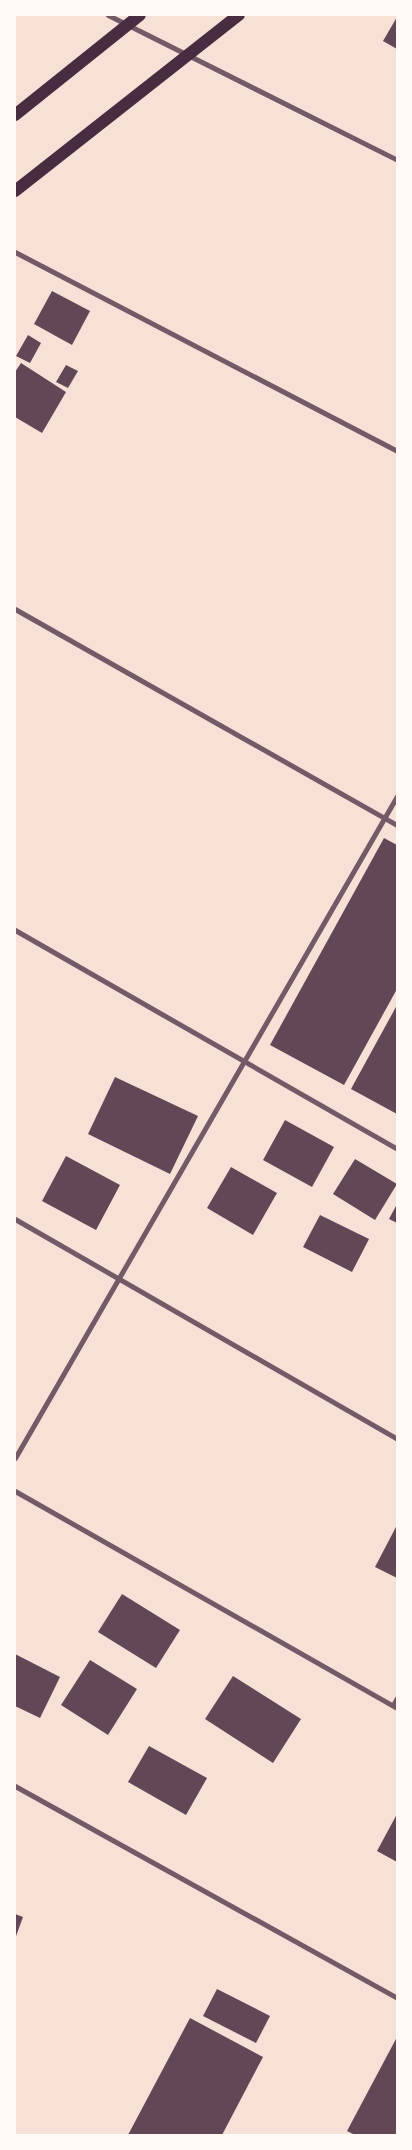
<!DOCTYPE html>
<style>
body{margin:0}
#map{position:relative;width:412px;height:2150px;overflow:hidden;background:#f7e1d7;font-family:Overpass,sans-serif}
div>[style]{position:absolute}
[style*='--x']{left:calc(var(--x)*1px);top:calc(var(--y)*1px);width:calc(var(--w)*1px);rotate:calc(var(--a)*1deg)}
.building>*{inset:0;background:#644757}
.minor>*{height:5px;margin:-2.5px;padding:0 2.5px;transform-origin:2.5px;border-radius:2.5px;background:#755966}
.primary>*{height:12px;margin:-6px;padding:0 6px;transform-origin:6px;border-radius:6px;background:#4a2c40}
span{translate:-50% -50%;white-space:nowrap;text-align:center;line-height:1.15;-webkit-text-stroke:5px #fffaf5;paint-order:stroke}
.frame{position:absolute;inset:0;border:16px solid #fffaf5;pointer-events:none}
</style>
<div id="map">
<div class="building">
<i style="clip-path:polygon(397px 17px,397px 49px,383px 41px)"></i>
<i style="clip-path:polygon(52px 291px,90px 311px,72px 345px,34px 324px)"></i>
<i style="clip-path:polygon(28px 335px,41px 343px,30px 363px,16px 356px)"></i>
<i style="clip-path:polygon(21px 363px,66px 392px,42px 433px,15px 417px,15px 372px)"></i>
<i style="clip-path:polygon(66px 365px,78px 371px,68px 388px,56px 382px)"></i>
<i style="clip-path:polygon(384px 838px,397px 845px,397px 989px,344px 1085px,270px 1045px)"></i>
<i style="clip-path:polygon(397px 1005px,397px 1114px,351px 1089px)"></i>
<i style="clip-path:polygon(115px 1077px,198px 1116px,170px 1174px,88px 1134px)"></i>
<i style="clip-path:polygon(285px 1120px,334px 1147px,312px 1187px,263px 1160px)"></i>
<i style="clip-path:polygon(66px 1156px,120px 1185px,96px 1230px,42px 1201px)"></i>
<i style="clip-path:polygon(355px 1159px,397px 1184px,375px 1220px,333px 1194px)"></i>
<i style="clip-path:polygon(231px 1167px,277px 1193px,253px 1235px,207px 1208px)"></i>
<i style="clip-path:polygon(397px 1204px,397px 1223px,389px 1219px)"></i>
<i style="clip-path:polygon(320px 1215px,369px 1239px,352px 1272px,303px 1247px)"></i>
<i style="clip-path:polygon(397px 1525px,397px 1578px,375px 1567px)"></i>
<i style="clip-path:polygon(122px 1594px,180px 1630px,156px 1668px,98px 1632px)"></i>
<i style="clip-path:polygon(15px 1654px,60px 1677px,40px 1718px,15px 1706px)"></i>
<i style="clip-path:polygon(90px 1660px,137px 1689px,108px 1735px,61px 1705px)"></i>
<i style="clip-path:polygon(233px 1676px,301px 1719px,273px 1763px,205px 1719px)"></i>
<i style="clip-path:polygon(149px 1746px,207px 1778px,186px 1815px,128px 1782px)"></i>
<i style="clip-path:polygon(397px 1814px,397px 1862px,377px 1851px)"></i>
<i style="clip-path:polygon(15px 1914px,23px 1917px,15px 1939px)"></i>
<i style="clip-path:polygon(217px 1989px,270px 2016px,256px 2043px,203px 2016px)"></i>
<i style="clip-path:polygon(190px 2018px,263px 2057px,222px 2135px,128px 2135px)"></i>
<i style="clip-path:polygon(397px 2037px,397px 2135px,355px 2135px,347px 2131px)"></i>
</div>
<div class="minor">
<i style="--x:108;--y:15;--w:323;--a:26.6"></i>
<i style="--x:15;--y:252;--w:431;--a:27.5"></i>
<i style="--x:15;--y:609;--w:439;--a:29.5"></i>
<i style="--x:15;--y:930;--w:440;--a:29.8"></i>
<i style="--x:15;--y:1219;--w:441;--a:29.9"></i>
<i style="--x:15;--y:1458;--w:764;--a:-60.01"></i>
<i style="--x:15;--y:1491;--w:439;--a:29.6"></i>
<i style="--x:393;--y:1705;--w:8;--a:-60"></i>
<i style="--x:15;--y:1786;--w:437;--a:29"></i>
</div>
<div class="primary">
<i style="--x:15;--y:115;--w:160;--a:-38.7"></i>
<i style="--x:15;--y:191;--w:285;--a:-38.2"></i>
</div>
<div class="frame"></div>
</div>
